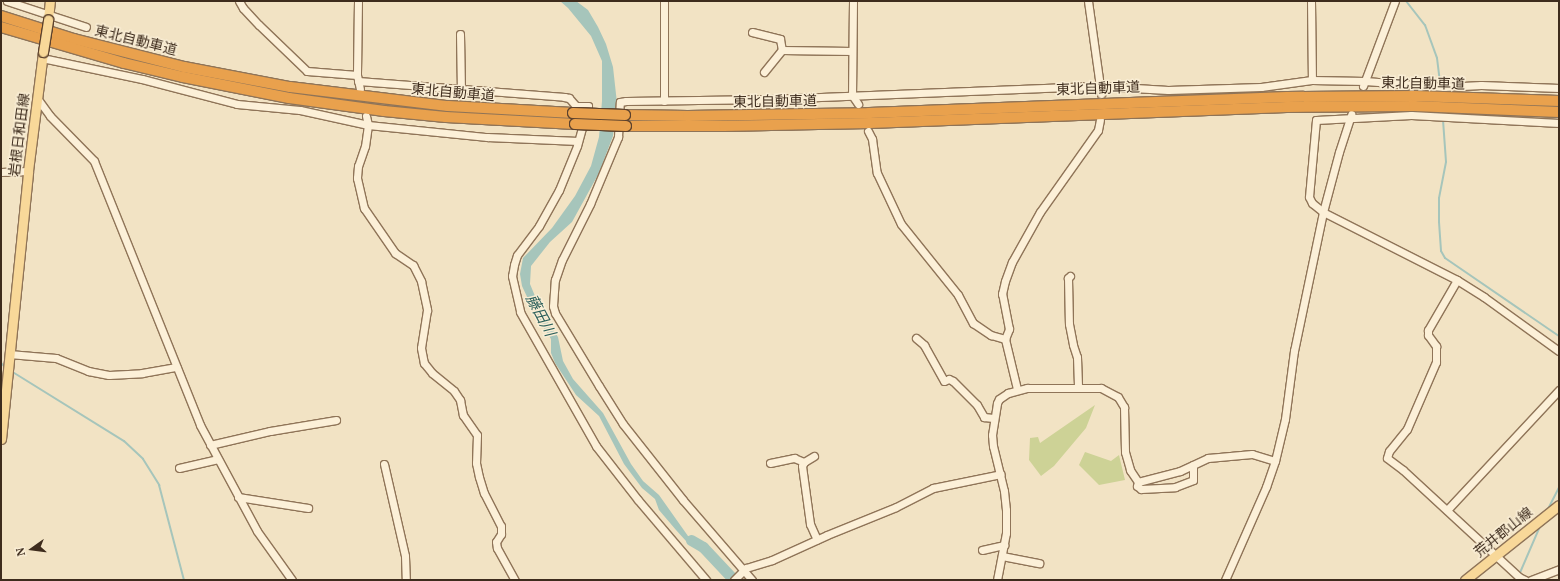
<!DOCTYPE html>
<meta charset="utf-8">
<style>
body{margin:0}
#map{position:relative;width:1560px;height:581px;overflow:hidden;background:#f2e3c4;font-family:"PT Serif","Noto Sans JP",serif}
div>[style]{position:absolute}
[style*='--x']{left:calc(var(--x)*1px);top:calc(var(--y)*1px);width:calc(var(--w)*1px);rotate:calc(var(--a)*1deg)}
.green>*{inset:0;background:#cdd296}
.water>*{inset:0;background:#a6c5bb}
.stream>*{height:2px;margin:-1px;padding:0 1px;transform-origin:1px;border-radius:1px;background:#a6c5bb}
.river>*{height:11px;margin:-5.5px;padding:0 5.5px;transform-origin:5.5px;border-radius:5.5px;background:#a6c5bb}
.roads{filter:drop-shadow(1px 0 #8f7458) drop-shadow(-1px 0 #8f7458) drop-shadow(0 1px #8f7458) drop-shadow(0 -1px #8f7458)}
.minor>*{height:7px;margin:-3.5px;padding:0 3.5px;transform-origin:3.5px;border-radius:3.5px;background:#fcf0d8}
.major>*{height:9px;margin:-4.5px;padding:0 4.5px;transform-origin:4.5px;border-radius:4.5px;background:#f8d899}
.highway>*{height:10px;margin:-5px;padding:0 5px;transform-origin:5px;border-radius:5px;background:#e9a14d}
.bridges{filter:drop-shadow(1px 0 #5d422d) drop-shadow(-1px 0 #5d422d) drop-shadow(0 1px #5d422d) drop-shadow(0 -1px #5d422d)}
.major-bridge>*{height:9px;margin:-4.5px;padding:0 4.5px;transform-origin:4.5px;border-radius:4.5px;background:#f8d899}
.highway-bridge>*{height:10px;margin:-5px;padding:0 5px;transform-origin:5px;border-radius:5px;background:#e9a14d}
span{translate:-50% -50%;white-space:nowrap;text-align:center;line-height:1.15;-webkit-text-stroke:3px #f9edd4;paint-order:stroke}
.street-label{font-size:14px;color:#3e2c1d}
.water-label{font-size:15px;color:#2b5f5a;font-style:italic}
.frame{position:absolute;inset:0;border:2px solid #3e2c1d;pointer-events:none}
.north{position:absolute;left:12px;top:529px;width:40px;height:40px;-webkit-text-stroke:3px #f9edd4;paint-order:stroke;rotate:256deg;font-size:11px;font-weight:700;line-height:16px;text-align:center;color:#3e2c1d}
.north::after{content:'';display:block;margin:auto;width:14px;height:18px;background:#3e2c1d;clip-path:polygon(50% 0,100% 100%,50% 72%,0 100%)}
</style>
<div id="map">
<div class="green">
<i style="clip-path:polygon(1095px 405px,1086px 428px,1054px 466px,1041px 476px,1029px 460px,1030px 438px,1038px 437px,1040px 443px)"></i>
<i style="clip-path:polygon(1085px 452px,1111px 461px,1119px 455px,1125px 480px,1099px 485px,1079px 465px)"></i>
</div>
<div class="water">
<i style="clip-path:polygon(560px 1px,576px 1px,588px 10px,598px 27px,606px 44px,613px 67px,617px 103px,613px 136px,599px 173px,572px 222px,550px 242px,531px 266px,530px 284px,542px 313px,558px 337px,563px 361px,573px 379px,603px 413px,631px 464px,643px 481px,659px 495px,688px 536px,701px 542px,704px 548px,695px 546px,686px 541px,676px 530px,659px 510px,655px 499px,642px 488px,624px 464px,599px 416px,576px 395px,555px 363px,551px 353px,551px 339px,536px 316px,522px 286px,520px 274px,523px 258px,552px 228px,575px 196px,591px 166px,599px 137px,602px 101px,602px 61px,591px 36px,568px 8px)"></i>
</div>
<div class="stream">
<i style="--x:1406;--y:1;--w:31;--a:52"></i>
<i style="--x:1425;--y:25;--w:35;--a:70"></i>
<i style="--x:1437;--y:58;--w:26;--a:83"></i>
<i style="--x:1443;--y:120;--w:42;--a:85.9"></i>
<i style="--x:1446;--y:162;--w:37;--a:101"></i>
<i style="--x:1439;--y:198;--w:24;--a:90"></i>
<i style="--x:1439;--y:222;--w:29;--a:86"></i>
<i style="--x:1441;--y:251;--w:8;--a:60"></i>
<i style="--x:1445;--y:258;--w:138;--a:34.4"></i>
<i style="--x:1;--y:363;--w:6;--a:45"></i>
<i style="--x:11;--y:371;--w:133;--a:31.8"></i>
<i style="--x:124;--y:441;--w:26;--a:43"></i>
<i style="--x:143;--y:459;--w:31;--a:58"></i>
<i style="--x:159;--y:485;--w:98;--a:75.3"></i>
<i style="--x:1548;--y:509;--w:25;--a:-63"></i>
<i style="--x:1519;--y:575;--w:56;--a:-66.7"></i>
</div>
<div class="river">
<i style="--x:691;--y:540;--w:14;--a:30"></i>
<i style="--x:703;--y:547;--w:45;--a:46.8"></i>
</div>
<div class="roads">
<div class="minor">
<i style="--x:7;--y:1;--w:83;--a:18.2"></i>
<i style="--x:239;--y:1;--w:8;--a:60"></i>
<i style="--x:243;--y:8;--w:23;--a:47"></i>
<i style="--x:259;--y:25;--w:66;--a:43.8"></i>
<i style="--x:307;--y:71;--w:50;--a:4.6"></i>
<i style="--x:358;--y:1;--w:74;--a:90.8"></i>
<i style="--x:357;--y:75;--w:14;--a:78"></i>
<i style="--x:853;--y:1;--w:94;--a:90.6"></i>
<i style="--x:852;--y:95;--w:11;--a:56"></i>
<i style="--x:1088;--y:1;--w:94;--a:82"></i>
<i style="--x:1311;--y:1;--w:79;--a:89.3"></i>
<i style="--x:752;--y:32;--w:29;--a:14"></i>
<i style="--x:780;--y:39;--w:11;--a:80"></i>
<i style="--x:782;--y:50;--w:70;--a:0.8"></i>
<i style="--x:460;--y:34;--w:55;--a:89"></i>
<i style="--x:42;--y:58;--w:102;--a:11.9"></i>
<i style="--x:142;--y:79;--w:98;--a:14.7"></i>
<i style="--x:237;--y:104;--w:63;--a:5.4"></i>
<i style="--x:300;--y:110;--w:70;--a:12.4"></i>
<i style="--x:368;--y:125;--w:120;--a:5.8"></i>
<i style="--x:487;--y:137;--w:91;--a:2.5"></i>
<i style="--x:764;--y:72;--w:28;--a:-51"></i>
<i style="--x:358;--y:81;--w:207;--a:4.4"></i>
<i style="--x:564;--y:97;--w:5;--a:11"></i>
<i style="--x:569;--y:98;--w:11;--a:49"></i>
<i style="--x:576;--y:106;--w:12;--a:0"></i>
<i style="--x:588;--y:106;--w:41;--a:105.4"></i>
<i style="--x:577;--y:146;--w:48;--a:112.2"></i>
<i style="--x:559;--y:190;--w:41;--a:119.1"></i>
<i style="--x:539;--y:226;--w:36;--a:127"></i>
<i style="--x:517;--y:255;--w:10;--a:107"></i>
<i style="--x:514;--y:265;--w:11;--a:100"></i>
<i style="--x:512;--y:276;--w:37;--a:77"></i>
<i style="--x:520;--y:312;--w:154;--a:60.4"></i>
<i style="--x:596;--y:446;--w:68;--a:52.1"></i>
<i style="--x:638;--y:500;--w:105;--a:49.6"></i>
<i style="--x:1363;--y:86;--w:91;--a:-69.4"></i>
<i style="--x:37;--y:98;--w:22;--a:54"></i>
<i style="--x:50;--y:116;--w:63;--a:45.6"></i>
<i style="--x:94;--y:161;--w:284;--a:68.1"></i>
<i style="--x:200;--y:425;--w:120;--a:61.7"></i>
<i style="--x:257;--y:531;--w:60;--a:54.5"></i>
<i style="--x:664;--y:101;--w:100;--a:-90"></i>
<i style="--x:366;--y:116;--w:9;--a:77"></i>
<i style="--x:368;--y:125;--w:21;--a:98"></i>
<i style="--x:365;--y:146;--w:21;--a:109"></i>
<i style="--x:358;--y:166;--w:12;--a:95"></i>
<i style="--x:357;--y:178;--w:31;--a:77"></i>
<i style="--x:364;--y:208;--w:55;--a:55.4"></i>
<i style="--x:395;--y:253;--w:22;--a:34"></i>
<i style="--x:413;--y:265;--w:18;--a:63"></i>
<i style="--x:421;--y:281;--w:30;--a:78"></i>
<i style="--x:427;--y:310;--w:38;--a:99"></i>
<i style="--x:421;--y:348;--w:15;--a:79"></i>
<i style="--x:424;--y:363;--w:13;--a:51"></i>
<i style="--x:432;--y:373;--w:28;--a:39"></i>
<i style="--x:454;--y:391;--w:11;--a:56"></i>
<i style="--x:460;--y:400;--w:15;--a:79"></i>
<i style="--x:463;--y:415;--w:24;--a:55"></i>
<i style="--x:477;--y:435;--w:28;--a:92"></i>
<i style="--x:476;--y:463;--w:14;--a:78"></i>
<i style="--x:479;--y:477;--w:17;--a:73"></i>
<i style="--x:484;--y:493;--w:37;--a:63"></i>
<i style="--x:501;--y:526;--w:8;--a:90"></i>
<i style="--x:501;--y:534;--w:9;--a:122"></i>
<i style="--x:496;--y:542;--w:6;--a:81"></i>
<i style="--x:497;--y:548;--w:37;--a:61"></i>
<i style="--x:1559;--y:123;--w:148;--a:-176.9"></i>
<i style="--x:1411;--y:115;--w:95;--a:177"></i>
<i style="--x:1316;--y:120;--w:77;--a:95.2"></i>
<i style="--x:1309;--y:197;--w:7;--a:63"></i>
<i style="--x:1312;--y:203;--w:14;--a:39"></i>
<i style="--x:1323;--y:212;--w:150;--a:26.9"></i>
<i style="--x:1457;--y:280;--w:32;--a:32"></i>
<i style="--x:1484;--y:297;--w:92;--a:35.8"></i>
<i style="--x:868;--y:131;--w:9;--a:63"></i>
<i style="--x:872;--y:139;--w:34;--a:82"></i>
<i style="--x:877;--y:173;--w:56;--a:64.8"></i>
<i style="--x:901;--y:224;--w:91;--a:51.2"></i>
<i style="--x:958;--y:295;--w:32;--a:62"></i>
<i style="--x:973;--y:323;--w:22;--a:34"></i>
<i style="--x:991;--y:335;--w:15;--a:16"></i>
<i style="--x:1;--y:172;--w:27;--a:-2"></i>
<i style="--x:1070;--y:276;--w:3;--a:135"></i>
<i style="--x:1068;--y:278;--w:46;--a:88.8"></i>
<i style="--x:1069;--y:324;--w:21;--a:79"></i>
<i style="--x:1073;--y:345;--w:13;--a:72"></i>
<i style="--x:1077;--y:357;--w:31;--a:88"></i>
<i style="--x:1457;--y:280;--w:58;--a:120.1"></i>
<i style="--x:1428;--y:330;--w:5;--a:90"></i>
<i style="--x:1428;--y:335;--w:14;--a:54"></i>
<i style="--x:1436;--y:346;--w:16;--a:90"></i>
<i style="--x:1436;--y:362;--w:73;--a:113.4"></i>
<i style="--x:1407;--y:429;--w:28;--a:129"></i>
<i style="--x:1389;--y:451;--w:7;--a:106"></i>
<i style="--x:1387;--y:458;--w:20;--a:37"></i>
<i style="--x:1403;--y:470;--w:158;--a:42.7"></i>
<i style="--x:1519;--y:577;--w:7;--a:27"></i>
<i style="--x:916;--y:338;--w:11;--a:41"></i>
<i style="--x:924;--y:345;--w:41;--a:60.9"></i>
<i style="--x:944;--y:381;--w:5;--a:-22"></i>
<i style="--x:949;--y:379;--w:4;--a:27"></i>
<i style="--x:953;--y:381;--w:34;--a:45"></i>
<i style="--x:977;--y:405;--w:14;--a:60"></i>
<i style="--x:984;--y:417;--w:9;--a:6"></i>
<i style="--x:9;--y:354;--w:47;--a:4.9"></i>
<i style="--x:56;--y:358;--w:35;--a:22"></i>
<i style="--x:88;--y:371;--w:21;--a:11"></i>
<i style="--x:109;--y:375;--w:33;--a:-3"></i>
<i style="--x:142;--y:373;--w:35;--a:-10"></i>
<i style="--x:1017;--y:389;--w:51;--a:-103.5"></i>
<i style="--x:1005;--y:339;--w:11;--a:-68"></i>
<i style="--x:1009;--y:329;--w:36;--a:-101"></i>
<i style="--x:1002;--y:294;--w:13;--a:-77"></i>
<i style="--x:1005;--y:281;--w:20;--a:-70"></i>
<i style="--x:1012;--y:262;--w:57;--a:-60.8"></i>
<i style="--x:1040;--y:212;--w:100;--a:-54.7"></i>
<i style="--x:1098;--y:130;--w:10;--a:-79"></i>
<i style="--x:210;--y:445;--w:62;--a:-13.1"></i>
<i style="--x:270;--y:431;--w:67;--a:-9.5"></i>
<i style="--x:814;--y:456;--w:12;--a:149"></i>
<i style="--x:804;--y:462;--w:4;--a:117"></i>
<i style="--x:802;--y:466;--w:59;--a:82.1"></i>
<i style="--x:810;--y:524;--w:17;--a:66"></i>
<i style="--x:770;--y:463;--w:25;--a:-12"></i>
<i style="--x:794;--y:458;--w:11;--a:22"></i>
<i style="--x:384;--y:464;--w:94;--a:77.1"></i>
<i style="--x:405;--y:556;--w:24;--a:88"></i>
<i style="--x:179;--y:468;--w:39;--a:-13"></i>
<i style="--x:1138;--y:482;--w:4;--a:104"></i>
<i style="--x:1137;--y:486;--w:5;--a:37"></i>
<i style="--x:1141;--y:489;--w:34;--a:-3"></i>
<i style="--x:1175;--y:487;--w:19;--a:-21"></i>
<i style="--x:1193;--y:480;--w:15;--a:-90"></i>
<i style="--x:238;--y:497;--w:71;--a:8.9"></i>
<i style="--x:1447;--y:510;--w:164;--a:-47"></i>
<i style="--x:982;--y:550;--w:23;--a:-13"></i>
<i style="--x:1002;--y:556;--w:38;--a:11"></i>
<i style="--x:734;--y:580;--w:17;--a:-45"></i>
<i style="--x:746;--y:568;--w:27;--a:-17"></i>
<i style="--x:772;--y:560;--w:60;--a:-24.4"></i>
<i style="--x:827;--y:535;--w:74;--a:-22.1"></i>
<i style="--x:896;--y:507;--w:42;--a:-27.2"></i>
<i style="--x:933;--y:488;--w:69;--a:-11.6"></i>
<i style="--x:752;--y:580;--w:106;--a:-130.8"></i>
<i style="--x:683;--y:500;--w:97;--a:-128.3"></i>
<i style="--x:623;--y:424;--w:45;--a:-122.3"></i>
<i style="--x:599;--y:386;--w:85;--a:-121.1"></i>
<i style="--x:555;--y:313;--w:7;--a:-106"></i>
<i style="--x:553;--y:306;--w:26;--a:-86"></i>
<i style="--x:555;--y:280;--w:21;--a:-71"></i>
<i style="--x:562;--y:260;--w:63;--a:-63.4"></i>
<i style="--x:590;--y:204;--w:73;--a:-67.3"></i>
<i style="--x:618;--y:137;--w:35;--a:-87"></i>
<i style="--x:620;--y:102;--w:6;--a:-9"></i>
<i style="--x:626;--y:101;--w:145;--a:-0.8"></i>
<i style="--x:771;--y:99;--w:329;--a:-2.3"></i>
<i style="--x:1100;--y:86;--w:68;--a:3.4"></i>
<i style="--x:1168;--y:90;--w:93;--a:-1.8"></i>
<i style="--x:1261;--y:87;--w:51;--a:-7.8"></i>
<i style="--x:1312;--y:80;--w:53;--a:1.1"></i>
<i style="--x:1365;--y:81;--w:79;--a:4.3"></i>
<i style="--x:1444;--y:87;--w:37;--a:-3"></i>
<i style="--x:1481;--y:85;--w:78;--a:2.2"></i>
<i style="--x:997;--y:580;--w:48;--a:-79.2"></i>
<i style="--x:1006;--y:533;--w:23;--a:-90"></i>
<i style="--x:1006;--y:510;--w:19;--a:-96"></i>
<i style="--x:1004;--y:491;--w:46;--a:-103.7"></i>
<i style="--x:993;--y:446;--w:11;--a:-95"></i>
<i style="--x:992;--y:435;--w:32;--a:-81"></i>
<i style="--x:997;--y:403;--w:4;--a:-63"></i>
<i style="--x:999;--y:399;--w:11;--a:-34"></i>
<i style="--x:1008;--y:393;--w:20;--a:-15"></i>
<i style="--x:1027;--y:388;--w:74;--a:0"></i>
<i style="--x:1101;--y:388;--w:19;--a:28"></i>
<i style="--x:1118;--y:397;--w:12;--a:59"></i>
<i style="--x:1124;--y:407;--w:45;--a:88.7"></i>
<i style="--x:1125;--y:452;--w:19;--a:74"></i>
<i style="--x:1130;--y:470;--w:14;--a:56"></i>
<i style="--x:1138;--y:482;--w:43;--a:-14.7"></i>
<i style="--x:1180;--y:471;--w:31;--a:-25"></i>
<i style="--x:1208;--y:458;--w:44;--a:-5.2"></i>
<i style="--x:1252;--y:454;--w:24;--a:17"></i>
<i style="--x:1225;--y:580;--w:102;--a:-66.2"></i>
<i style="--x:1266;--y:487;--w:28;--a:-71"></i>
<i style="--x:1275;--y:461;--w:43;--a:-76.6"></i>
<i style="--x:1285;--y:419;--w:69;--a:-82.5"></i>
<i style="--x:1294;--y:351;--w:142;--a:-78.2"></i>
<i style="--x:1323;--y:212;--w:62;--a:-75.1"></i>
<i style="--x:1339;--y:152;--w:40;--a:-72"></i>
<i style="--x:1531;--y:580;--w:30;--a:-21"></i>
</div>
<div class="major">
<i style="--x:48;--y:19;--w:18;--a:-84"></i>
<i style="--x:1;--y:439;--w:269;--a:-84.2"></i>
<i style="--x:28;--y:171;--w:120;--a:-82.8"></i>
<i style="--x:1465;--y:580;--w:120;--a:-38.6"></i>
</div>
<div class="highway">
<i style="--x:1;--y:16;--w:77;--a:17.5"></i>
<i style="--x:74;--y:39;--w:114;--a:14.3"></i>
<i style="--x:184;--y:67;--w:108;--a:10.7"></i>
<i style="--x:290;--y:87;--w:159;--a:6.9"></i>
<i style="--x:448;--y:106;--w:125;--a:3.2"></i>
<i style="--x:1;--y:27;--w:128;--a:16.3"></i>
<i style="--x:124;--y:63;--w:61;--a:13.3"></i>
<i style="--x:183;--y:77;--w:108;--a:11.2"></i>
<i style="--x:289;--y:98;--w:96;--a:7.8"></i>
<i style="--x:384;--y:111;--w:62;--a:5.5"></i>
<i style="--x:446;--y:117;--w:129;--a:3.1"></i>
<i style="--x:625;--y:115;--w:63;--a:0.9"></i>
<i style="--x:688;--y:116;--w:181;--a:-0.9"></i>
<i style="--x:869;--y:113;--w:418;--a:-2.2"></i>
<i style="--x:1287;--y:97;--w:128;--a:-0.4"></i>
<i style="--x:1415;--y:96;--w:144;--a:2"></i>
<i style="--x:626;--y:126;--w:98;--a:0"></i>
<i style="--x:724;--y:126;--w:146;--a:-1.2"></i>
<i style="--x:870;--y:123;--w:417;--a:-2.2"></i>
<i style="--x:1287;--y:107;--w:127;--a:-0.5"></i>
<i style="--x:1414;--y:106;--w:145;--a:2.4"></i>
</div>
</div>
<div class="bridges">
<div class="major-bridge">
<i style="--x:43;--y:52;--w:33;--a:-81"></i>
</div>
<div class="highway-bridge">
<i style="--x:573;--y:113;--w:52;--a:2.2"></i>
<i style="--x:575;--y:124;--w:51;--a:2.2"></i>
</div>
</div>
<div class="street-label">
<span style="left:136px;top:40px;rotate:14deg">東北自動車道</span>
<span style="left:1423px;top:83px;rotate:1deg">東北自動車道</span>
<span style="left:1098px;top:88px;rotate:-2deg">東北自動車道</span>
<span style="left:453px;top:92px;rotate:5deg">東北自動車道</span>
<span style="left:775px;top:101px;rotate:-1deg">東北自動車道</span>
<span style="left:19px;top:135px;rotate:-83deg">岩根日和田線</span>
<span style="left:1503px;top:532px;rotate:-39deg">荒井郡山線</span>
</div>
<div class="water-label">
<span style="left:541px;top:315px;rotate:62deg">藤田川</span>
</div>
<div class="frame"></div>
<div class="north">N</div>
</div>
